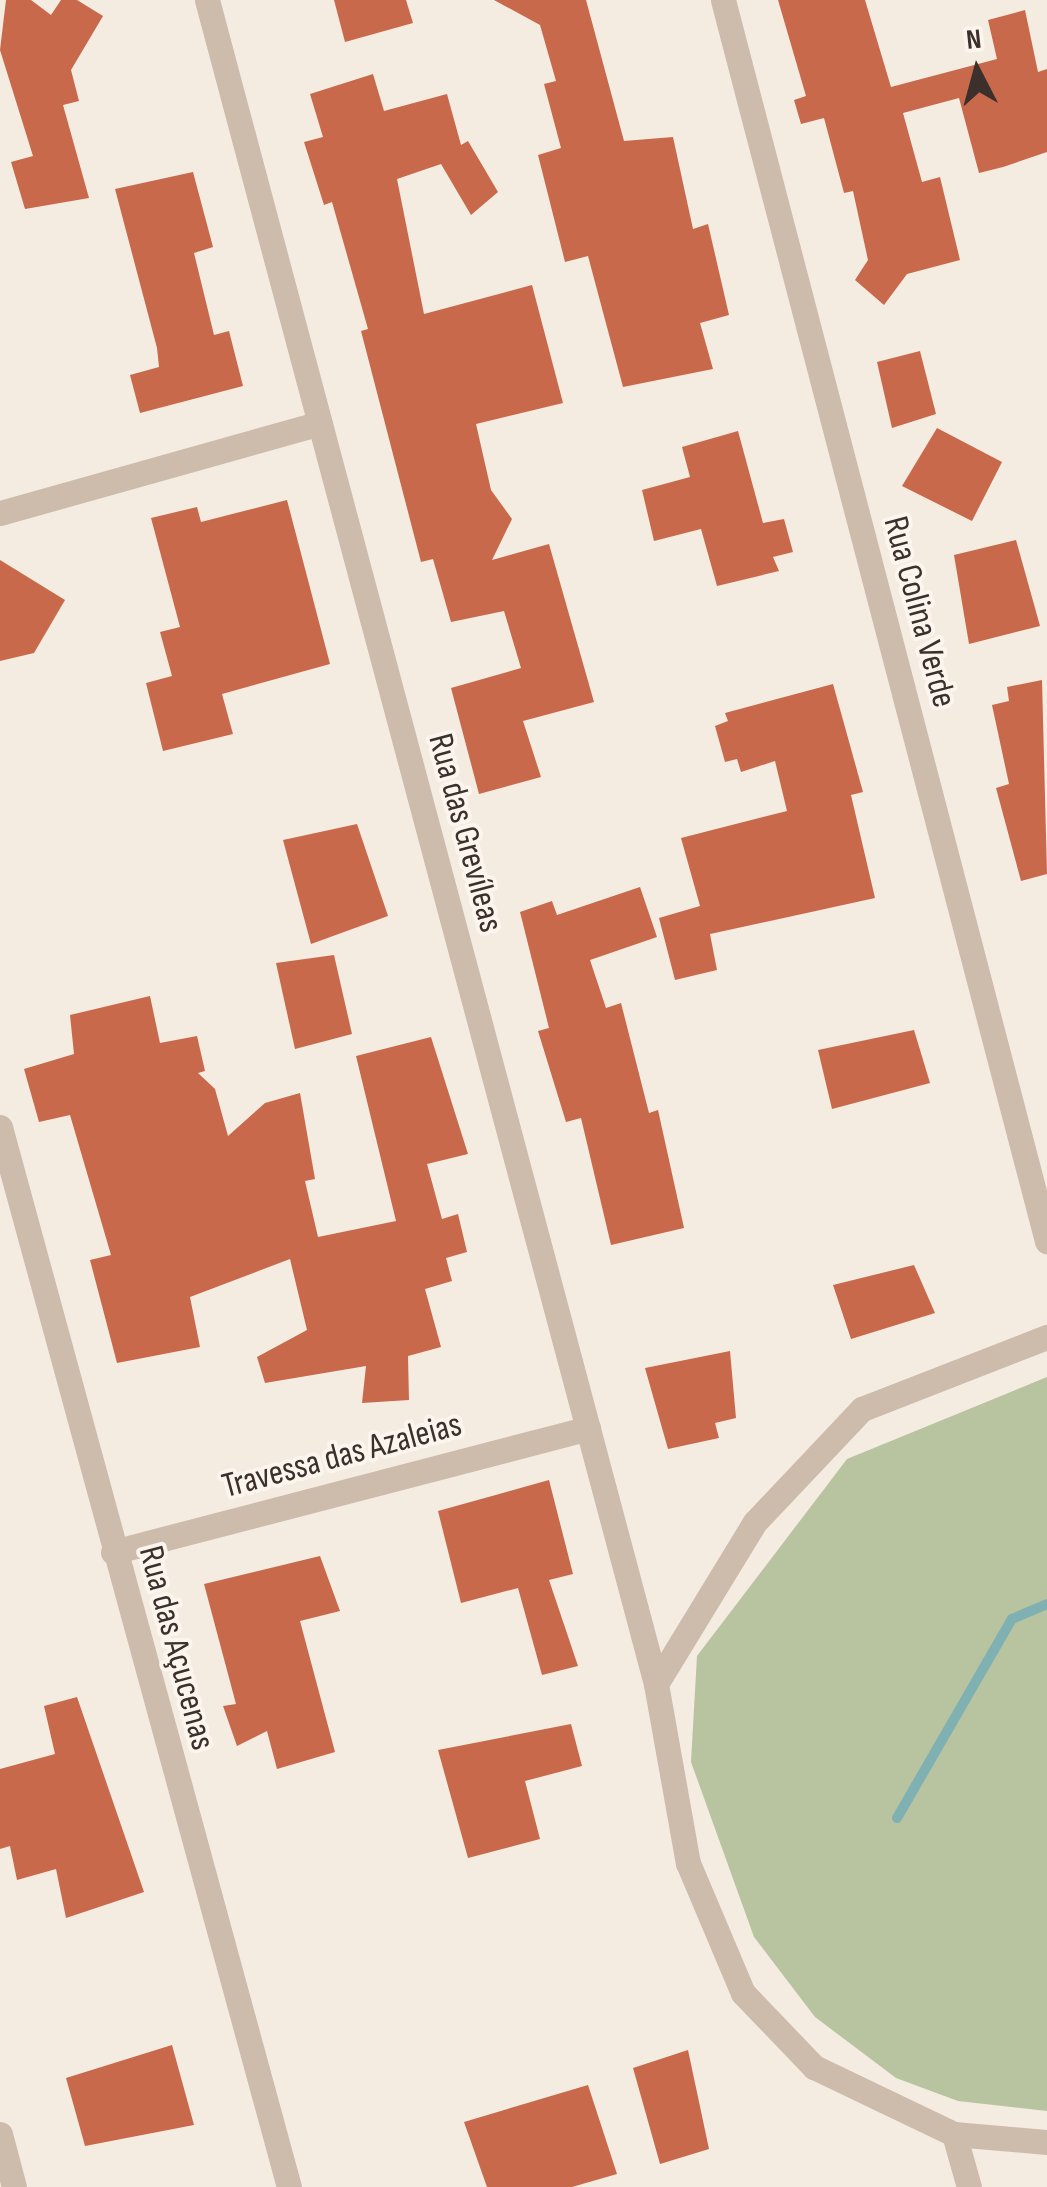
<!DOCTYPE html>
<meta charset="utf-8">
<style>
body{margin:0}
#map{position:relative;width:1047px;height:2187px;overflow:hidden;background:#f4ebe1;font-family:"Sofia Sans Condensed",sans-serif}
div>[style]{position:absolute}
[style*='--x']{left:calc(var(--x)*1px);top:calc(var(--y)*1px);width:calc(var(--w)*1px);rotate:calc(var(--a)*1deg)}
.green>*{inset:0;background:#b8c4a0}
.stream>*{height:10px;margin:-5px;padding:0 5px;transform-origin:5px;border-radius:5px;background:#7fb0b2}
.building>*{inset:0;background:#c8694b}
.minor>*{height:25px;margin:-12.5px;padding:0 12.5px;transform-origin:12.5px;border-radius:12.5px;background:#cdbbac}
span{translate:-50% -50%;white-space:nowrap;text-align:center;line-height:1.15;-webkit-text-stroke:8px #fbf5ee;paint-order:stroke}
.street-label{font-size:35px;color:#3b302b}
.north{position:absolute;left:927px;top:20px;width:100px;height:100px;-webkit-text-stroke:8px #fbf5ee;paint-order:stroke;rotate:354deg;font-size:28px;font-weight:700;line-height:40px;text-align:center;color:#3b302b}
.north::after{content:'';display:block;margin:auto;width:35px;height:45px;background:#3b302b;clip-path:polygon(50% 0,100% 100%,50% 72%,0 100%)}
</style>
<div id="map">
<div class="green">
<i style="clip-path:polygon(1047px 1377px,1047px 2111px,958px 2101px,896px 2078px,815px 2017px,754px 1937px,691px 1762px,697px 1656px,847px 1459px)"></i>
</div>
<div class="stream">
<i style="--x:897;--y:1818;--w:230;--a:-60"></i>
<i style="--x:1012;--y:1619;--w:38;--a:-23"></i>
</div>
<div class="building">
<i style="clip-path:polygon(6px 0,31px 0,51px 15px,61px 0,77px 0,103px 16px,71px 70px,79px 101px,63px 105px,89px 198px,25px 209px,11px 162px,33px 156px,0 50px)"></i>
<i style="clip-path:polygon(334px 0,406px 0,413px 23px,345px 42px)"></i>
<i style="clip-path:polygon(494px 0,586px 0,624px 141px,673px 137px,693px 229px,708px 224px,729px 315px,700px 323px,713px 369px,623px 387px,588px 256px,565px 262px,538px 155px,561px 148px,544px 84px,556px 81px,540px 25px)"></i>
<i style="clip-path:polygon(778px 0,865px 0,891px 87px,997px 59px,988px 20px,1025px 10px,1038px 72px,1047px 69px,1047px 152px,1003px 167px,979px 173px,959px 98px,903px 113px,922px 182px,940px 177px,960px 260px,907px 274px,884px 305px,855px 280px,868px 260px,853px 191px,844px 193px,824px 118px,801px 124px,794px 100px,806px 96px)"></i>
<i style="clip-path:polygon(373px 74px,384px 111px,447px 94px,461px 145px,468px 141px,498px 192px,471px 215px,441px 164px,397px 179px,424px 314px,532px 285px,563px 403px,476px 424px,491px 490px,512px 519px,492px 560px,549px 544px,594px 702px,523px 721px,541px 777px,479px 794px,451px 688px,521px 668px,504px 611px,451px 622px,433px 559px,421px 562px,361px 331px,368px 329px,332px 202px,324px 205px,304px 142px,323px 137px,310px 94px)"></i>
<i style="clip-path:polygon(193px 172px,213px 247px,194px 253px,214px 335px,229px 331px,243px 386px,140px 413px,130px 375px,159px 367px,157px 348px,115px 189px)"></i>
<i style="clip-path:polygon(920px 351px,936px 414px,892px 428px,877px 362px)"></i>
<i style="clip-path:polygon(937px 428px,1002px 462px,972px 521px,902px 486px)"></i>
<i style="clip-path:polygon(738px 431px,763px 523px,784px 519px,793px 552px,773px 557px,779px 571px,717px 586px,701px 529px,654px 541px,642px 490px,690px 477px,682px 447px)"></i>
<i style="clip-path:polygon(287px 500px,330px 664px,222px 694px,233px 734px,163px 751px,146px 683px,172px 676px,160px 632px,180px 627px,151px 518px,197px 507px,201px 522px)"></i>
<i style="clip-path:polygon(1016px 540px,1040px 626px,969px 644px,954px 555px)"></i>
<i style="clip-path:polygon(0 560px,65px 600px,34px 653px,0 661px)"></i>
<i style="clip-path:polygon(1042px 680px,1047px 874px,1021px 881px,996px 788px,1009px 784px,992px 705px,1009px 701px,1007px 687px)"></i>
<i style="clip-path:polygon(833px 684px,863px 792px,851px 795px,875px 898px,710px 934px,717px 970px,675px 980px,659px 918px,700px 906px,681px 838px,787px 811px,775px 761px,741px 772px,737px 759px,725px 762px,715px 726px,728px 721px,725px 713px)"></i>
<i style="clip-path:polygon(357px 824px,388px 916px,311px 944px,283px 840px)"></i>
<i style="clip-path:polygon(640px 887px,657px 937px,590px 960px,606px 1008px,621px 1003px,649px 1113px,658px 1110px,684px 1228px,611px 1245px,581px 1118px,566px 1122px,538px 1031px,549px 1028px,520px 912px,552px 901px,557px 915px)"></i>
<i style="clip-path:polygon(334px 955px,352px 1034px,295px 1049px,276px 963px)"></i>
<i style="clip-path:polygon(150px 996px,160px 1043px,197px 1036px,205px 1071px,198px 1073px,215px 1089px,228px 1136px,265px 1103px,300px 1093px,315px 1179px,305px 1181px,318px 1237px,396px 1221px,356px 1056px,431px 1037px,468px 1154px,427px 1164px,442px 1219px,458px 1214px,467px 1252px,446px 1258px,452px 1281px,425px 1289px,441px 1347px,408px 1356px,409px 1400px,362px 1403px,366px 1366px,265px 1383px,257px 1357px,307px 1330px,290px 1259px,190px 1297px,200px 1347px,117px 1363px,90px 1260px,111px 1255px,70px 1115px,39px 1122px,24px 1069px,74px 1054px,70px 1015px)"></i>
<i style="clip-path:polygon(914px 1030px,930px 1083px,832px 1109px,818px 1050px)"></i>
<i style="clip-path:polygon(914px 1265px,935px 1313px,851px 1339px,833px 1285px)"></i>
<i style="clip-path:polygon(730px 1351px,736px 1418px,715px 1423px,719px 1438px,668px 1449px,645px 1368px)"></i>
<i style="clip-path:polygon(549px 1480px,573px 1574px,549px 1580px,578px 1666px,542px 1675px,518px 1588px,461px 1603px,438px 1511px)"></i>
<i style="clip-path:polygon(320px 1556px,340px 1611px,300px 1621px,335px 1752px,277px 1769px,267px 1731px,237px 1746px,223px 1706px,236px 1704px,204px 1584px)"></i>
<i style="clip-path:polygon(77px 1697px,144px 1892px,66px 1918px,56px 1869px,17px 1880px,10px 1846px,0 1849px,0 1769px,55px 1754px,44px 1706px)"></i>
<i style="clip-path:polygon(571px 1724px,582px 1766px,525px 1781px,540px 1839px,468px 1858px,438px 1750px)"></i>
<i style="clip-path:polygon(172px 2045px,194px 2125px,85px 2146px,66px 2078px)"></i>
<i style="clip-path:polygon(688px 2050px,709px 2149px,660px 2164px,633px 2068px)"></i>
<i style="clip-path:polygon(588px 2085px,617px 2174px,572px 2187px,487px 2187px,464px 2122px)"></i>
</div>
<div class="minor">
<i style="--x:207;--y:0;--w:1743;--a:75.07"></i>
<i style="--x:656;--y:1684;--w:182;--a:79.9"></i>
<i style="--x:688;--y:1863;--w:141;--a:67.1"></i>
<i style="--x:743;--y:1993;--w:103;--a:46.2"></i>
<i style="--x:814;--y:2067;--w:155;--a:25.6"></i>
<i style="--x:954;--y:2134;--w:93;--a:4.9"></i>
<i style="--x:723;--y:0;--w:1283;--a:75.37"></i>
<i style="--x:0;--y:513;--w:332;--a:-15.7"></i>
<i style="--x:0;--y:1127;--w:1099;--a:74.75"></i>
<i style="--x:113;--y:1552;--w:491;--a:-14.6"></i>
<i style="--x:656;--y:1684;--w:190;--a:-58.6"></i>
<i style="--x:755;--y:1522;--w:156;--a:-46.6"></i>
<i style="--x:862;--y:1409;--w:199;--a:-21.3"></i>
<i style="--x:0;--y:2134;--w:55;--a:75.2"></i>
<i style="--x:954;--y:2134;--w:55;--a:74.2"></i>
</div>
<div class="street-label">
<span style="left:919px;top:612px;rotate:75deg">Rua Colina Verde</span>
<span style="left:465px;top:833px;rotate:75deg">Rua das Grevíleas</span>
<span style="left:342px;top:1456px;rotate:-15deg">Travessa das Azaleias</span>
<span style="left:176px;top:1648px;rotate:75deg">Rua das Açucenas</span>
</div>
<div class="north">N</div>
</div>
